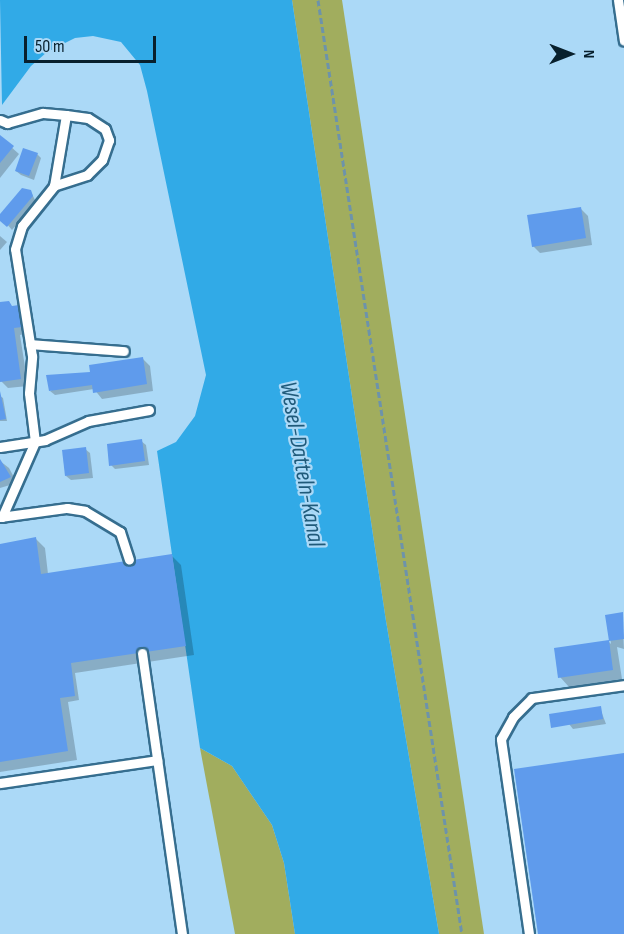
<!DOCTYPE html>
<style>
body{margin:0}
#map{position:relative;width:624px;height:934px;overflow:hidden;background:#abd9f7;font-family:"Sofia Sans Condensed",sans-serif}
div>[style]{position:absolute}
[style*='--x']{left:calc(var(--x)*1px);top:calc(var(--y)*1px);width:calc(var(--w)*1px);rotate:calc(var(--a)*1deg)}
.green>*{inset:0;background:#a1ad5e}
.water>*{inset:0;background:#31aae7}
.shadow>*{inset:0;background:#0003}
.building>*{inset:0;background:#5f9bec}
.path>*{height:3px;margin-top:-1.5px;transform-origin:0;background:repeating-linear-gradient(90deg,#6d93aa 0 6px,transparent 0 9px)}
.roads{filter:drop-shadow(2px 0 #366e8f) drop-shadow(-2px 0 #366e8f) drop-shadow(0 2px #366e8f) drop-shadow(0 -2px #366e8f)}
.service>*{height:9px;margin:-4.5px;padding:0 4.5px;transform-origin:4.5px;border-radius:4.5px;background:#fff}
span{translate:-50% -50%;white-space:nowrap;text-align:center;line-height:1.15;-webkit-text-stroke:4.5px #abd9f7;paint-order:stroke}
.water-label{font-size:24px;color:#1f5a7a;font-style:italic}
.north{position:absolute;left:540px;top:24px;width:60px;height:60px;-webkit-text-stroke:4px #abd9f7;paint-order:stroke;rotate:90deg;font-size:16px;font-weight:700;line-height:24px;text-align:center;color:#08202d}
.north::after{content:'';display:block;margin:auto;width:21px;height:27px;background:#08202d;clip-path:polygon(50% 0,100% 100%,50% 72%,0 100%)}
.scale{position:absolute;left:24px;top:36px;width:132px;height:27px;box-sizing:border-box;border:3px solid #08202d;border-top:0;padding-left:8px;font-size:18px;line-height:21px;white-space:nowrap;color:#08202d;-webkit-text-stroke:4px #abd9f7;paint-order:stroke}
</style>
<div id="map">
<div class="green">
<i style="clip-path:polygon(292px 0,342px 0,484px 934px,439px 934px,386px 621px)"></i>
<i style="clip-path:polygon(200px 748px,232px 766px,272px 825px,284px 863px,295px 934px,235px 934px)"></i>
</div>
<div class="water">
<i style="clip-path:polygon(0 0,292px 0,386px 621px,439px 934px,295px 934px,284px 863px,272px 825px,232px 766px,200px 748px,157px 451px,176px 442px,195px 416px,206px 375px,147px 91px,140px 65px,121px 42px,93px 36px,75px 38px,47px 52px,31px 66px,2px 105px)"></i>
</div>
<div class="shadow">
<i style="clip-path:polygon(0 137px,19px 154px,0 178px)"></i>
<i style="clip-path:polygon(37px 154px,41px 158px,34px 180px,21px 175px,16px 171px)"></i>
<i style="clip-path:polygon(32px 194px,36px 202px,12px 230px,0 216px)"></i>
<i style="clip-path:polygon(581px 209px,588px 216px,592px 245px,540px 253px,533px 246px)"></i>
<i style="clip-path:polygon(0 236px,7px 242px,0 250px)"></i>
<i style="clip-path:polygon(0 306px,19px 307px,26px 314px,29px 333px,20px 335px,28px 386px,8px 388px,1px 381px)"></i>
<i style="clip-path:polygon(143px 359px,150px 366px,153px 391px,102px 399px,94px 389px,55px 395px,50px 391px,92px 373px)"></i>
<i style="clip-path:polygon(0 396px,3px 398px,7px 421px,0 421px)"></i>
<i style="clip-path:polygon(141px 441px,146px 445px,149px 465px,115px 469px,111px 465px)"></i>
<i style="clip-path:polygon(85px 449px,90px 453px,93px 478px,71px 480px,66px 476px)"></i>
<i style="clip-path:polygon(0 461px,9px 468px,17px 483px,0 488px)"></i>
<i style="clip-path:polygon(36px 539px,45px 548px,48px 574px,171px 555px,181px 565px,194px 655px,75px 673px,79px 700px,68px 702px,77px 760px,0 772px,0 545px)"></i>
<i style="clip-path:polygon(622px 614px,624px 649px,617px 647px,622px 679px,569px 687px,560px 677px,608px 641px,611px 644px,607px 616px)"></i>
<i style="clip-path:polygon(600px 708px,606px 724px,573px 729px,569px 724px,552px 727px)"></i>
</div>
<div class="building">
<i style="clip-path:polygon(0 135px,14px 146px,0 163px)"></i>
<i style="clip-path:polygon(23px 148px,38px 153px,29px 176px,15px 171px)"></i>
<i style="clip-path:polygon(22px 188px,31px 190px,33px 196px,7px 227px,0 221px,0 214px)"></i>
<i style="clip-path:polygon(581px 207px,586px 238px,532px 247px,527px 215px)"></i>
<i style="clip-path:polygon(9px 301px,12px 306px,19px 305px,22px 327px,14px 328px,21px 379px,0 382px,0 302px)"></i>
<i style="clip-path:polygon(143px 357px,147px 384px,93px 393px,92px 385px,49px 391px,46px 375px,90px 372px,89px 365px)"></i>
<i style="clip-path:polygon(0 391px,6px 419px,0 420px)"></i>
<i style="clip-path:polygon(142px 439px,145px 461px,109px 466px,107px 444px)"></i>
<i style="clip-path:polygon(86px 447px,89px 473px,65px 476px,62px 450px)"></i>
<i style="clip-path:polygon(0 459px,11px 477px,0 482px)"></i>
<i style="clip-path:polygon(36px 537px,41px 574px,172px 554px,186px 646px,71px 663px,75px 696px,60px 698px,68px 751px,0 762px,0 544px)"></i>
<i style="clip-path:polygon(623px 612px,624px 639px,609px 641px,605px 615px)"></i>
<i style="clip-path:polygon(609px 640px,613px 670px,558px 678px,554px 648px)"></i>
<i style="clip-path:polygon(601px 706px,603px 719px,551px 728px,549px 714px)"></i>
<i style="clip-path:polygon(624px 753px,624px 934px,538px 934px,514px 769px)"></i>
</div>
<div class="path">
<i style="--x:318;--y:0;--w:945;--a:81.24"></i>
</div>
<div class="roads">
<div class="service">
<i style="--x:618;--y:0;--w:41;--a:81.7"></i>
<i style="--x:0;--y:120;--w:8;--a:23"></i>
<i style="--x:7;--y:123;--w:37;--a:-16"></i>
<i style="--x:43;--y:113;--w:23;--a:5"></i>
<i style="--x:66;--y:115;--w:22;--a:8"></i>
<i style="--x:88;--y:118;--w:20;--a:33"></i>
<i style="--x:105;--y:129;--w:12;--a:70"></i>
<i style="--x:109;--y:140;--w:21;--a:109"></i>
<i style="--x:102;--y:160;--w:21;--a:135"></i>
<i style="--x:87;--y:175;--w:35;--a:162"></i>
<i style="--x:30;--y:344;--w:94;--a:4.3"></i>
<i style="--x:0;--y:447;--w:46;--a:-8.8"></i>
<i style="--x:45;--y:440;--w:47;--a:-23.8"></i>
<i style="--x:88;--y:421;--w:62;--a:-10.2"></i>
<i style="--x:0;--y:517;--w:68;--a:-7.7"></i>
<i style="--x:67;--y:508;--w:18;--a:9"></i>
<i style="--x:85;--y:511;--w:41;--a:31"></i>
<i style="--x:120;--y:532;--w:29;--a:72"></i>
<i style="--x:2;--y:517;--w:82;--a:-66.3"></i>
<i style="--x:35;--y:442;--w:49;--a:-97"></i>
<i style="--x:29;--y:393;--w:37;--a:-85"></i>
<i style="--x:32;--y:356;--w:108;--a:-99"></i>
<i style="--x:15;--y:249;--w:24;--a:-73"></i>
<i style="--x:22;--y:226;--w:51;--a:-51.3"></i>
<i style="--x:54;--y:186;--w:72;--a:-80.4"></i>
<i style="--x:142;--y:653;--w:284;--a:81.9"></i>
<i style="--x:0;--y:783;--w:159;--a:-8.3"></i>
<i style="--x:529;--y:934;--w:197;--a:-98.2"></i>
<i style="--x:501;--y:739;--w:25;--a:-61"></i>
<i style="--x:513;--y:717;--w:27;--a:-45"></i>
<i style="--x:532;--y:698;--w:93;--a:-8"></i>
</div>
</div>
<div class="water-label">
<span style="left:302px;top:464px;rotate:80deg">Wesel-Datteln-Kanal</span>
</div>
<div class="north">N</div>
<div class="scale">50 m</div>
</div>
